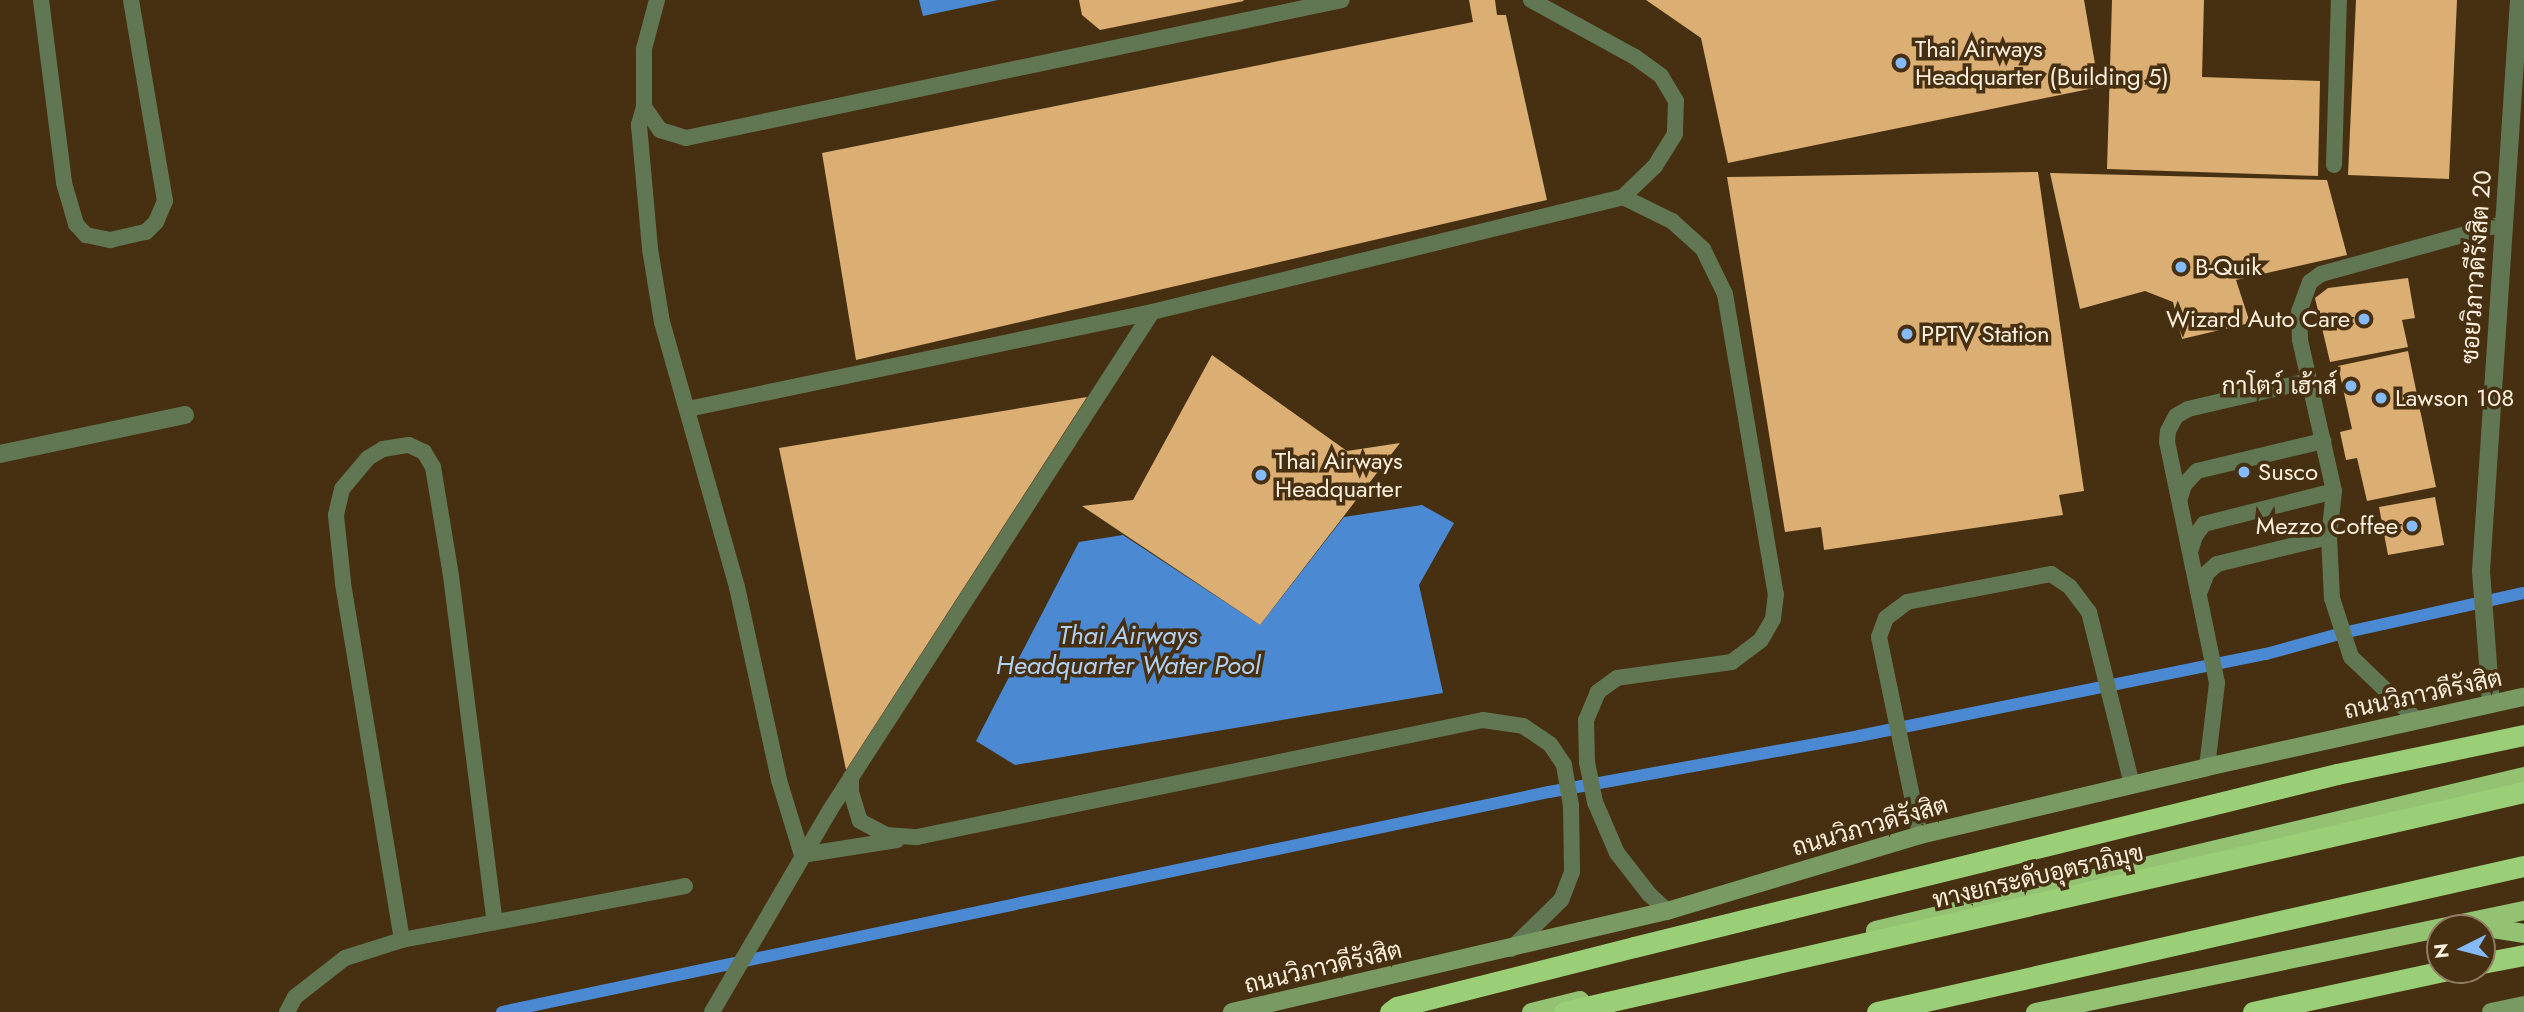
<!DOCTYPE html>
<meta charset="utf-8">
<style>
body{margin:0}
#map{position:relative;width:2524px;height:1012px;overflow:hidden;background:#463011;font-family:Jost,Sarabun,sans-serif}
div>[style]{position:absolute}
[style*='--x']{left:calc(var(--x)*1px);top:calc(var(--y)*1px);width:calc(var(--w)*1px);rotate:calc(var(--a)*1deg)}
.water>*{inset:0;background:#4b8ad3}
.stream>*{height:12px;margin:-6px;padding:0 6px;transform-origin:6px;border-radius:6px;background:#4b8ad3}
.building>*{inset:0;background:#dbae73}
.service>*{height:16px;margin:-8px;padding:0 8px;transform-origin:8px;border-radius:8px;background:#617653}
.minor>*{height:18px;margin:-9px;padding:0 9px;transform-origin:9px;border-radius:9px;background:#617653}
.secondary>*{height:18px;margin:-9px;padding:0 9px;transform-origin:9px;border-radius:9px;background:#799a63}
.trunk>*{height:19px;margin:-9.5px;padding:0 9.5px;transform-origin:9.5px;border-radius:9.5px;background:#93c272}
.motorway>*{height:21px;margin:-10.5px;padding:0 10.5px;transform-origin:10.5px;border-radius:10.5px;background:#9bcf77}
.dots>*{width:19px;height:19px;translate:-50% -50%;box-sizing:border-box;border:4px solid #463011;border-radius:50%}
span{translate:-50% -50%;white-space:nowrap;text-align:center;line-height:1.15;-webkit-text-stroke:7px #463011;paint-order:stroke}
.poi-label{font-size:24px;color:#fdefdd}
.left{translate:0 -50%;text-align:left}
.right{translate:-100% -50%;text-align:right}
.street-label{font-size:24px;color:#fdefdd}
.water-label{font-size:26px;color:#b1d1f7;font-style:italic}
.north{position:absolute;left:2426px;top:914px;width:70px;height:70px;box-sizing:border-box;background:#463011;border:2px solid #8f7c63;border-radius:50%;rotate:264deg;font-size:19px;font-weight:700;line-height:28px;text-align:center;color:#fdefdd}
.north::after{content:'';display:block;margin:auto;width:24px;height:32px;background:#86bbfb;clip-path:polygon(50% 0,100% 100%,50% 72%,0 100%)}
</style>
<div id="map">
<div class="water">
<i style="clip-path:polygon(919px 0,998px 0,923px 16px)"></i>
<i style="clip-path:polygon(1422px 505px,1454px 523px,1419px 585px,1443px 693px,1015px 765px,976px 741px,1079px 542px,1123px 535px,1260px 625px,1344px 517px)"></i>
</div>
<div class="stream">
<i style="--x:502;--y:1012;--w:1070;--a:-11.87"></i>
<i style="--x:1549;--y:792;--w:315;--a:-10.2"></i>
<i style="--x:1859;--y:736;--w:415;--a:-11.4"></i>
<i style="--x:2266;--y:654;--w:80;--a:-15.3"></i>
<i style="--x:2343;--y:633;--w:185;--a:-12.5"></i>
</div>
<div class="building">
<i style="clip-path:polygon(1079px 0,1243px 0,1244px 1px,1100px 30px,1082px 15px)"></i>
<i style="clip-path:polygon(1469px 0,1495px 0,1497px 15px,1506px 15px,1547px 200px,856px 360px,822px 153px,1473px 22px)"></i>
<i style="clip-path:polygon(1646px 0,2084px 0,2099px 87px,1728px 163px,1701px 38px)"></i>
<i style="clip-path:polygon(2112px 0,2204px 0,2202px 77px,2320px 81px,2318px 176px,2107px 169px)"></i>
<i style="clip-path:polygon(2356px 0,2457px 0,2449px 179px,2348px 175px)"></i>
<i style="clip-path:polygon(2038px 172px,2084px 491px,2059px 495px,2063px 515px,1824px 550px,1821px 527px,1785px 532px,1727px 177px)"></i>
<i style="clip-path:polygon(2050px 173px,2327px 180px,2347px 255px,2236px 280px,2250px 323px,2182px 339px,2173px 302px,2145px 291px,2080px 309px)"></i>
<i style="clip-path:polygon(2408px 278px,2415px 318px,2402px 320px,2408px 347px,2330px 362px,2315px 298px,2328px 288px)"></i>
<i style="clip-path:polygon(2408px 351px,2436px 487px,2367px 501px,2357px 458px,2346px 460px,2340px 432px,2352px 429px,2338px 366px)"></i>
<i style="clip-path:polygon(1212px 355px,1347px 451px,1400px 443px,1260px 625px,1082px 506px,1133px 500px)"></i>
<i style="clip-path:polygon(1087px 397px,846px 770px,779px 448px)"></i>
<i style="clip-path:polygon(2435px 497px,2444px 545px,2388px 555px,2379px 507px)"></i>
</div>
<div class="service">
<i style="--x:41;--y:0;--w:184;--a:82.8"></i>
<i style="--x:64;--y:183;--w:43;--a:73.7"></i>
<i style="--x:76;--y:224;--w:15;--a:48"></i>
<i style="--x:86;--y:235;--w:25;--a:12"></i>
<i style="--x:110;--y:240;--w:37;--a:-13"></i>
<i style="--x:146;--y:232;--w:14;--a:-45"></i>
<i style="--x:156;--y:222;--w:23;--a:-67"></i>
<i style="--x:165;--y:201;--w:204;--a:-99.6"></i>
<i style="--x:657;--y:0;--w:51;--a:104.9"></i>
<i style="--x:644;--y:49;--w:58;--a:90"></i>
<i style="--x:644;--y:107;--w:28;--a:55"></i>
<i style="--x:660;--y:130;--w:27;--a:17"></i>
<i style="--x:686;--y:138;--w:670;--a:-11.88"></i>
<i style="--x:1531;--y:0;--w:119;--a:28.7"></i>
<i style="--x:1635;--y:57;--w:32;--a:36"></i>
<i style="--x:1661;--y:76;--w:29;--a:59"></i>
<i style="--x:1676;--y:101;--w:33;--a:92"></i>
<i style="--x:1675;--y:134;--w:38;--a:122"></i>
<i style="--x:1655;--y:166;--w:45;--a:135.9"></i>
<i style="--x:644;--y:107;--w:19;--a:106"></i>
<i style="--x:639;--y:125;--w:124;--a:84.9"></i>
<i style="--x:650;--y:249;--w:74;--a:80.7"></i>
<i style="--x:662;--y:322;--w:275;--a:74.2"></i>
<i style="--x:737;--y:587;--w:198;--a:77.7"></i>
<i style="--x:779;--y:780;--w:78;--a:73"></i>
<i style="--x:802;--y:855;--w:96;--a:-9"></i>
<i style="--x:2334;--y:165;--w:165;--a:-88.3"></i>
<i style="--x:688;--y:409;--w:474;--a:-11.8"></i>
<i style="--x:1152;--y:312;--w:485;--a:-13.7"></i>
<i style="--x:1623;--y:197;--w:55;--a:26.1"></i>
<i style="--x:1672;--y:221;--w:42;--a:42.1"></i>
<i style="--x:1703;--y:249;--w:50;--a:63.9"></i>
<i style="--x:1725;--y:294;--w:304;--a:80.4"></i>
<i style="--x:1776;--y:594;--w:25;--a:97"></i>
<i style="--x:1773;--y:619;--w:24;--a:120"></i>
<i style="--x:1761;--y:640;--w:36;--a:143"></i>
<i style="--x:1732;--y:662;--w:116;--a:172.1"></i>
<i style="--x:1617;--y:678;--w:24;--a:144"></i>
<i style="--x:1598;--y:692;--w:30;--a:113"></i>
<i style="--x:1586;--y:720;--w:42;--a:88.6"></i>
<i style="--x:1587;--y:762;--w:41;--a:78.7"></i>
<i style="--x:1595;--y:802;--w:56;--a:66.7"></i>
<i style="--x:1617;--y:853;--w:52;--a:52"></i>
<i style="--x:1649;--y:894;--w:25;--a:43"></i>
<i style="--x:2180;--y:498;--w:14;--a:-73"></i>
<i style="--x:2184;--y:485;--w:19;--a:-47"></i>
<i style="--x:2197;--y:471;--w:130;--a:-13.4"></i>
<i style="--x:2191;--y:549;--w:14;--a:-73"></i>
<i style="--x:2195;--y:536;--w:15;--a:-53"></i>
<i style="--x:2204;--y:524;--w:134;--a:-14.2"></i>
<i style="--x:2200;--y:591;--w:19;--a:-69"></i>
<i style="--x:2207;--y:573;--w:13;--a:-42"></i>
<i style="--x:2217;--y:564;--w:115;--a:-13.6"></i>
<i style="--x:2417;--y:720;--w:91;--a:-136.3"></i>
<i style="--x:2351;--y:657;--w:62;--a:-107.9"></i>
<i style="--x:2332;--y:598;--w:61;--a:-92.8"></i>
<i style="--x:2329;--y:537;--w:46;--a:-83.8"></i>
<i style="--x:2334;--y:491;--w:155;--a:-102.7"></i>
<i style="--x:2300;--y:340;--w:28;--a:-92"></i>
<i style="--x:2299;--y:312;--w:32;--a:-70"></i>
<i style="--x:2310;--y:282;--w:14;--a:-36"></i>
<i style="--x:2321;--y:274;--w:189;--a:-15.4"></i>
<i style="--x:2207;--y:767;--w:85;--a:-83.2"></i>
<i style="--x:2217;--y:683;--w:246;--a:-101.7"></i>
<i style="--x:2167;--y:442;--w:11;--a:-85"></i>
<i style="--x:2168;--y:431;--w:17;--a:-62"></i>
<i style="--x:2176;--y:416;--w:14;--a:-30"></i>
<i style="--x:2188;--y:409;--w:123;--a:-13.1"></i>
<i style="--x:851;--y:777;--w:15;--a:90"></i>
<i style="--x:851;--y:792;--w:30;--a:73"></i>
<i style="--x:860;--y:821;--w:30;--a:28"></i>
<i style="--x:886;--y:835;--w:31;--a:4"></i>
<i style="--x:917;--y:837;--w:578;--a:-11.68"></i>
<i style="--x:1483;--y:720;--w:40;--a:8.5"></i>
<i style="--x:1523;--y:726;--w:32;--a:34"></i>
<i style="--x:1550;--y:744;--w:25;--a:56"></i>
<i style="--x:1564;--y:765;--w:42;--a:80.3"></i>
<i style="--x:1571;--y:806;--w:66;--a:89.1"></i>
<i style="--x:1572;--y:872;--w:30;--a:111"></i>
<i style="--x:1561;--y:900;--w:70;--a:135.6"></i>
<i style="--x:1920;--y:835;--w:202;--a:-101.7"></i>
<i style="--x:1879;--y:637;--w:20;--a:-70"></i>
<i style="--x:1886;--y:618;--w:26;--a:-37"></i>
<i style="--x:1907;--y:602;--w:147;--a:-11"></i>
<i style="--x:2051;--y:574;--w:23;--a:34"></i>
<i style="--x:2070;--y:587;--w:31;--a:53"></i>
<i style="--x:2089;--y:612;--w:178;--a:76"></i>
<i style="--x:402;--y:940;--w:363;--a:-99.4"></i>
<i style="--x:343;--y:582;--w:67;--a:-96"></i>
<i style="--x:336;--y:515;--w:27;--a:-77"></i>
<i style="--x:342;--y:489;--w:40;--a:-50"></i>
<i style="--x:368;--y:458;--w:17;--a:-31"></i>
<i style="--x:383;--y:449;--w:26;--a:-9"></i>
<i style="--x:409;--y:445;--w:17;--a:25"></i>
<i style="--x:424;--y:452;--w:17;--a:59"></i>
<i style="--x:433;--y:467;--w:110;--a:80.6"></i>
<i style="--x:451;--y:576;--w:349;--a:82.8"></i>
<i style="--x:287;--y:1012;--w:17;--a:-62"></i>
<i style="--x:295;--y:997;--w:63;--a:-38"></i>
<i style="--x:345;--y:958;--w:60;--a:-17.5"></i>
<i style="--x:402;--y:940;--w:288;--a:-10.8"></i>
<i style="--x:712;--y:1012;--w:234;--a:-59.7"></i>
<i style="--x:830;--y:810;--w:593;--a:-57.11"></i>
</div>
<div class="minor">
<i style="--x:0;--y:454;--w:189;--a:-11.9"></i>
<i style="--x:2491;--y:704;--w:133;--a:-94.3"></i>
<i style="--x:2481;--y:571;--w:572;--a:-86.19"></i>
</div>
<div class="secondary">
<i style="--x:1232;--y:1012;--w:447;--a:-13.1"></i>
<i style="--x:1667;--y:911;--w:264;--a:-16.7"></i>
<i style="--x:1920;--y:835;--w:295;--a:-13.3"></i>
<i style="--x:2207;--y:767;--w:325;--a:-12.5"></i>
<i style="--x:2491;--y:1012;--w:34;--a:-12"></i>
</div>
<div class="trunk">
<i style="--x:2473;--y:925;--w:52;--a:8.9"></i>
<i style="--x:1875;--y:930;--w:667;--a:-13.35"></i>
<i style="--x:1531;--y:1012;--w:50;--a:-13.8"></i>
<i style="--x:2035;--y:1012;--w:500;--a:-11.8"></i>
</div>
<div class="motorway">
<i style="--x:2482;--y:963;--w:43;--a:-10.8"></i>
<i style="--x:1390;--y:1012;--w:9;--a:-36"></i>
<i style="--x:1397;--y:1007;--w:244;--a:-14.2"></i>
<i style="--x:1634;--y:947;--w:724;--a:-13.83"></i>
<i style="--x:2337;--y:774;--w:191;--a:-11.8"></i>
<i style="--x:1564;--y:1012;--w:985;--a:-12.91"></i>
<i style="--x:1877;--y:1012;--w:663;--a:-12.72"></i>
<i style="--x:2253;--y:1012;--w:198;--a:-12.2"></i>
</div>
<div class="dots">
<i style="left:1901px;top:63px;background:#86bbfb"></i>
<i style="left:2181px;top:267px;background:#86bbfb"></i>
<i style="left:2364px;top:319px;background:#86bbfb"></i>
<i style="left:1907px;top:334px;background:#86bbfb"></i>
<i style="left:2351px;top:386px;background:#86bbfb"></i>
<i style="left:2381px;top:398px;background:#86bbfb"></i>
<i style="left:2244px;top:472px;background:#86bbfb"></i>
<i style="left:1261px;top:475px;background:#86bbfb"></i>
<i style="left:2412px;top:526px;background:#86bbfb"></i>
</div>
<div class="poi-label">
<span class="left" style="left:1915px;top:63px">Thai Airways<br>Headquarter (Building 5)</span>
<span class="left" style="left:2195px;top:267px">B-Quik</span>
<span class="right" style="left:2350px;top:319px">Wizard Auto Care</span>
<span class="left" style="left:1921px;top:334px">PPTV Station</span>
<span class="right" style="left:2337px;top:386px">กาโตว์ เฮ้าส์</span>
<span class="left" style="left:2395px;top:398px">Lawson 108</span>
<span class="left" style="left:1275px;top:475px">Thai Airways<br>Headquarter</span>
<span class="left" style="left:2258px;top:472px">Susco</span>
<span class="right" style="left:2398px;top:526px">Mezzo Coffee</span>
</div>
<div class="street-label">
<span style="left:2476px;top:267px;rotate:-86deg">ซอยวิภาวดีรังสิต 20</span>
<span style="left:2423px;top:694px;rotate:-12deg">ถนนวิภาวดีรังสิต</span>
<span style="left:1870px;top:826px;rotate:-16deg">ถนนวิภาวดีรังสิต</span>
<span style="left:2038px;top:876px;rotate:-13deg">ทางยกระดับอุตราภิมุข</span>
<span style="left:1323px;top:967px;rotate:-13deg">ถนนวิภาวดีรังสิต</span>
</div>
<div class="water-label">
<span style="left:1128px;top:651px">Thai Airways<br>Headquarter Water Pool</span>
</div>
<div class="north">N</div>
</div>
